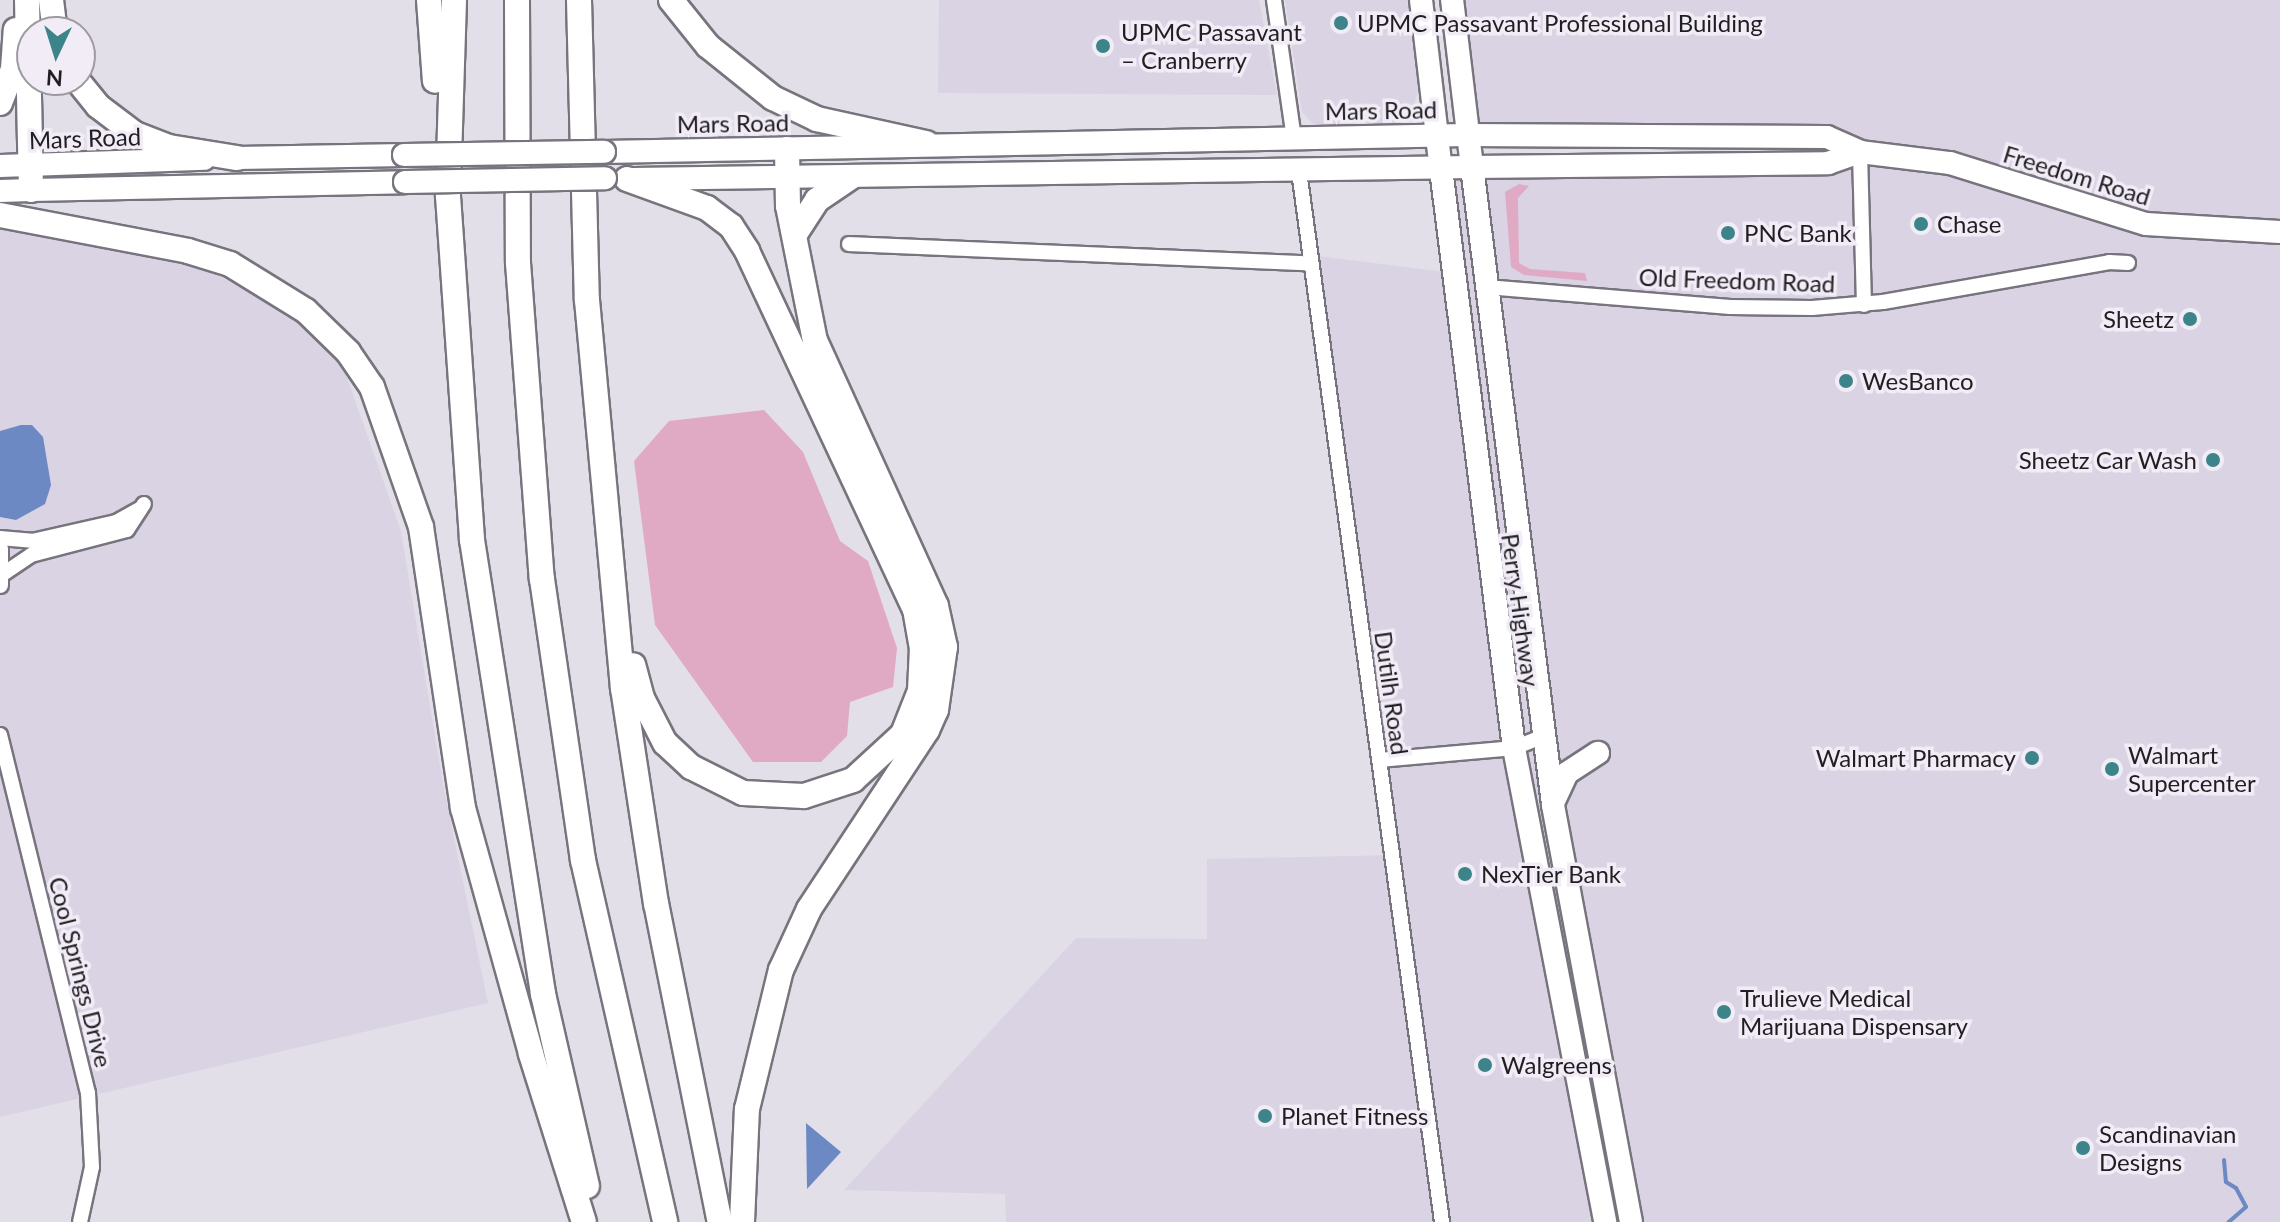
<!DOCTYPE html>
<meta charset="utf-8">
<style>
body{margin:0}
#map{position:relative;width:2280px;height:1222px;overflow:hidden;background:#e3dfe9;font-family:Lato,sans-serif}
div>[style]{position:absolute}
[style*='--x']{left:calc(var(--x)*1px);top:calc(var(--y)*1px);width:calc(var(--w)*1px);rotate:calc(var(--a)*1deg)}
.built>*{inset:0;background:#dad3e4}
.green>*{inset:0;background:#e0aac4}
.water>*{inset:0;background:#6c89c4}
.stream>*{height:4px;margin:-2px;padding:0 2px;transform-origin:2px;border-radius:2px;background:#6c89c4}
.roads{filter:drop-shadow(2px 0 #78747d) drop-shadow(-2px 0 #78747d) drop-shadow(0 2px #78747d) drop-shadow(0 -2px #78747d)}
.minor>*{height:14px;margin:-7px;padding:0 7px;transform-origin:7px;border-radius:7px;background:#fff}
.tertiary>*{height:16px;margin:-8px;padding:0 8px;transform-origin:8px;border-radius:8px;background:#fff}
.primary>*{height:22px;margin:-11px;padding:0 11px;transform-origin:11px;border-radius:11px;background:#fff}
.trunk>*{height:22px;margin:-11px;padding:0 11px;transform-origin:11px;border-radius:11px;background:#fff}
.motorway>*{height:24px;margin:-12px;padding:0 12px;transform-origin:12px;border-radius:12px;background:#fff}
.bridges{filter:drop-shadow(2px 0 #78747d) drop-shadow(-2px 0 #78747d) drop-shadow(0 2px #78747d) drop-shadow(0 -2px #78747d)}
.trunk-bridge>*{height:22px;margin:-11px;padding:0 11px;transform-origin:11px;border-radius:11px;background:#fff}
.dots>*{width:22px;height:22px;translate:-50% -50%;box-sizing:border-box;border:4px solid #f1ecf6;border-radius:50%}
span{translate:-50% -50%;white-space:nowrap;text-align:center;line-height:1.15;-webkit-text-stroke:7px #f1ecf6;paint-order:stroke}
.poi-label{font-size:24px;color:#201e22}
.left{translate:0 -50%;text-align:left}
.right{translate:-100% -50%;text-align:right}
.street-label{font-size:24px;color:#201e22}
.north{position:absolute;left:16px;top:16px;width:80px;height:80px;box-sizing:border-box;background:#f1ecf6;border:2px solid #9d9aa1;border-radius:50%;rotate:184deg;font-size:22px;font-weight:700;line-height:32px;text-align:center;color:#201e22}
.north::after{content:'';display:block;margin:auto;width:28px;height:36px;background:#3c8489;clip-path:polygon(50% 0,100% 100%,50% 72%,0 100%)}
</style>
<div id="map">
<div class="built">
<i style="clip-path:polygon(939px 0,1259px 0,1277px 95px,938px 93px)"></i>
<i style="clip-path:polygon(1285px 0,1407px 0,1418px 90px,1413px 110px,1399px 125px,1316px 127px,1302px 112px)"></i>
<i style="clip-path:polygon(1452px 0,2280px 0,2280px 1222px,1006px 1222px,1005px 1194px,844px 1190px,1076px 938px,1207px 939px,1207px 859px,1393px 855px,1310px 255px,1453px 273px,1441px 169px,1859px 152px,1827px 137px,1466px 135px)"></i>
<i style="clip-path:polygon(0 227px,115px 245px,199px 267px,270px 301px,323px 342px,345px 372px,401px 531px,443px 784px,488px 1003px,0 1117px)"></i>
</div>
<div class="green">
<i style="clip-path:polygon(1519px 184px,1529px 186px,1518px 198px,1519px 263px,1530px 269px,1585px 273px,1587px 281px,1524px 275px,1511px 267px,1505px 192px)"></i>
<i style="clip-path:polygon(764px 410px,803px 452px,840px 541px,868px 561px,897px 648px,893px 687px,850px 702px,847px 736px,821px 762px,753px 762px,655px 625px,634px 461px,669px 421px)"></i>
</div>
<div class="water">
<i style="clip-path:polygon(21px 425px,32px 425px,43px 437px,51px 485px,45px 504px,16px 520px,0 517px,0 431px)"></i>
<i style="clip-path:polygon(806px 1123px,841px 1152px,807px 1189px)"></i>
</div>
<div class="stream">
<i style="--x:2224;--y:1160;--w:22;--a:85"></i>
<i style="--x:2226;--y:1182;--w:12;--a:31"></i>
<i style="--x:2236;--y:1188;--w:21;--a:62"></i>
<i style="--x:2246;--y:1207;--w:23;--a:139"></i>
</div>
<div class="roads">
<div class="minor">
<i style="--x:1274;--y:0;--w:139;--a:81.8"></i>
<i style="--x:1860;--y:152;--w:153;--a:88.5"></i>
<i style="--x:1299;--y:171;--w:1061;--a:82.25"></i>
<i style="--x:849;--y:244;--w:462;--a:2.4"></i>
<i style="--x:1486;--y:287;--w:245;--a:4.7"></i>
<i style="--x:1730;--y:307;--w:82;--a:0.7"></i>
<i style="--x:1812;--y:308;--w:71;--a:-4.8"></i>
<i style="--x:1883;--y:302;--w:230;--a:-10"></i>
<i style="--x:2109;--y:262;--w:19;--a:3"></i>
<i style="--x:0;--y:538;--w:32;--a:5"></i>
<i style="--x:32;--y:541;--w:86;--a:-12.7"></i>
<i style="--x:116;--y:522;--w:25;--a:-29"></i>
<i style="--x:3;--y:574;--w:34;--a:-34"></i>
<i style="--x:31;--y:555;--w:99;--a:-14.6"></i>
<i style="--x:127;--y:530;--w:31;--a:-57"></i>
<i style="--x:0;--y:735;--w:369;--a:76.2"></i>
<i style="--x:88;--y:1093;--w:74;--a:86.9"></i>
<i style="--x:92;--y:1167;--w:56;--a:102.3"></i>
<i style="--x:1379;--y:760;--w:136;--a:-5.1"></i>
<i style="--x:1514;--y:748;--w:31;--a:-22"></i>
</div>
<div class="tertiary">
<i style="--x:0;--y:549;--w:36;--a:90"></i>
</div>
<div class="primary">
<i style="--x:1466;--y:135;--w:361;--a:0.3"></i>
<i style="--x:1827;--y:137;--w:36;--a:24"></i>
<i style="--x:1860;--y:152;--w:91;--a:7"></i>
<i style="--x:1950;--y:163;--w:205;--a:17.3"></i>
<i style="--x:2146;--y:224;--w:134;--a:3.4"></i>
<i style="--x:0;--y:166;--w:204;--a:-2"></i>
<i style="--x:1441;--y:169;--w:584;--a:82.81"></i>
<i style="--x:1514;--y:748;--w:483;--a:79.1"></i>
<i style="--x:0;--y:191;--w:31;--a:-2"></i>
<i style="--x:1553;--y:803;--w:33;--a:-65"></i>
<i style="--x:1567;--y:773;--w:37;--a:-33"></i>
<i style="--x:1631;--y:1222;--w:425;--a:-100.6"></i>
<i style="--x:1553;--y:804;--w:642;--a:-97.25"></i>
<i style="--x:1472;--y:167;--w:356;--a:-0.6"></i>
<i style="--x:1828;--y:163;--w:34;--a:-19"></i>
</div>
<div class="trunk">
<i style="--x:1421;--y:0;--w:170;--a:83.3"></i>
<i style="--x:604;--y:152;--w:862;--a:-1.13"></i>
<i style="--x:237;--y:158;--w:167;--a:-1"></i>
<i style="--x:634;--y:179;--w:838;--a:-0.82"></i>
<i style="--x:1472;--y:167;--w:168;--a:-96.8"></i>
<i style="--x:31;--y:190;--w:374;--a:-1.2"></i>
</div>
<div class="motorway">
<i style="--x:27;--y:0;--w:190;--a:88.8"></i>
<i style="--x:51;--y:0;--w:32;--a:83"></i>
<i style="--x:429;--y:0;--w:81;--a:85.8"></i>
<i style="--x:454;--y:0;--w:196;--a:91.8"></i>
<i style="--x:448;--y:196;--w:345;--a:86"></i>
<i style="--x:472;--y:540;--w:460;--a:81.1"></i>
<i style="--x:543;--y:994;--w:197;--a:77.1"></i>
<i style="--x:517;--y:0;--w:263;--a:89.8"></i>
<i style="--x:518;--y:263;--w:317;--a:85.7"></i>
<i style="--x:542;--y:579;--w:284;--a:81.7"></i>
<i style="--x:583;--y:860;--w:371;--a:77.2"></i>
<i style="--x:579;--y:0;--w:300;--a:88.5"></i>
<i style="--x:587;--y:300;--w:390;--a:84.7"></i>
<i style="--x:623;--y:688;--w:218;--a:81.3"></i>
<i style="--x:656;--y:903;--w:325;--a:78.7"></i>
<i style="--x:671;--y:0;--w:59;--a:51.2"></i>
<i style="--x:708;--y:46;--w:83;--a:38.7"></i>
<i style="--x:773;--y:98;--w:49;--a:25.5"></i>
<i style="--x:817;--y:119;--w:112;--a:12.4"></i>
<i style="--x:77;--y:80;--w:33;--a:51"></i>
<i style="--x:98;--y:106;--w:46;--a:37.1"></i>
<i style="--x:135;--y:134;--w:36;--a:21"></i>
<i style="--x:169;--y:147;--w:69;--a:9.2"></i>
<i style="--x:0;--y:103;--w:36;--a:-69"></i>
<i style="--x:13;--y:69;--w:39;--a:-86"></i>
<i style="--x:627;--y:179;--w:85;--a:19.9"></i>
<i style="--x:707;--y:208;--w:30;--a:37"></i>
<i style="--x:731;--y:226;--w:30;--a:57"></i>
<i style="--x:747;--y:251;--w:395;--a:64.9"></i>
<i style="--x:915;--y:609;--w:39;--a:80"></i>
<i style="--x:922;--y:647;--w:44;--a:92.6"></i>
<i style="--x:920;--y:691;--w:46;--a:111.6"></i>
<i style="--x:903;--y:734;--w:68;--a:137.4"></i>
<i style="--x:853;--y:780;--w:52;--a:161.9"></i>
<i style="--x:804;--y:796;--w:61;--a:-177.2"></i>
<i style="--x:743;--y:793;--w:58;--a:-153.4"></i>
<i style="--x:691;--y:767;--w:35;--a:-137"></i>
<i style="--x:665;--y:743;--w:51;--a:-117.1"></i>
<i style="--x:642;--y:698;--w:34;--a:-105"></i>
<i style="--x:0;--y:215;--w:191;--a:10.8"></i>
<i style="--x:188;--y:251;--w:44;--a:17.2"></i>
<i style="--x:230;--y:264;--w:89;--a:31.7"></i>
<i style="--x:306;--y:311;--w:59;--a:44.3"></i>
<i style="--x:348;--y:352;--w:42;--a:55.6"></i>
<i style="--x:372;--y:387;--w:148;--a:70.7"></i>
<i style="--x:421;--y:527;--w:284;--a:81.5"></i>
<i style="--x:463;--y:808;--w:255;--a:74.5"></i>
<i style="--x:531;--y:1054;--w:176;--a:72.5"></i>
<i style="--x:797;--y:231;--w:37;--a:-57"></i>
<i style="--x:817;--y:200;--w:41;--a:-34.1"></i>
<i style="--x:742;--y:1222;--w:113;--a:-87.5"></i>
<i style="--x:747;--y:1109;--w:143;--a:-76.3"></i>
<i style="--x:781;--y:970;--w:67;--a:-65.3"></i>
<i style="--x:809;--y:909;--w:214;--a:-56.6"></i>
<i style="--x:927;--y:730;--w:22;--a:-66"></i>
<i style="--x:936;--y:710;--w:64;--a:-81.9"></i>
<i style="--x:945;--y:647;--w:42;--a:-102.4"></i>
<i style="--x:936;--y:606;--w:291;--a:-114.5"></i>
<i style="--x:815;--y:341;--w:138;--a:-101.3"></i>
<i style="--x:788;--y:206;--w:57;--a:-91"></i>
</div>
</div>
<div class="bridges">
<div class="trunk-bridge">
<i style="--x:404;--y:155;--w:200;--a:-0.9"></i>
<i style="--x:405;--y:182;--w:200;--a:-1.1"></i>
</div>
</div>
<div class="dots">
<i style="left:1341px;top:23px;background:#3c8489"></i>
<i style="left:1103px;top:46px;background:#3c8489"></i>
<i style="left:1921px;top:224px;background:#3c8489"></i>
<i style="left:1728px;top:233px;background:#3c8489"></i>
<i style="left:2190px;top:319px;background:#3c8489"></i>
<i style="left:1846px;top:381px;background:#3c8489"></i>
<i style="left:2213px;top:460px;background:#3c8489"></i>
<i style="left:2032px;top:758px;background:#3c8489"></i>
<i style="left:2112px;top:769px;background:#3c8489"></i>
<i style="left:1465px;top:874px;background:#3c8489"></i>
<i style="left:1724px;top:1012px;background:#3c8489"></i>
<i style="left:1485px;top:1065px;background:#3c8489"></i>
<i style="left:1265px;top:1116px;background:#3c8489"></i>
<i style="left:2083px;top:1148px;background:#3c8489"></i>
</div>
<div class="poi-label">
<span class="left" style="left:1357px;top:23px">UPMC Passavant Professional Building</span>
<span class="left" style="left:1121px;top:46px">UPMC Passavant<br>– Cranberry</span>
<span class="left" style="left:1937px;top:224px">Chase</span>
<span class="left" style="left:1744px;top:233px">PNC Bank</span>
<span class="right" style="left:2174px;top:319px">Sheetz</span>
<span class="left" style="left:1862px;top:381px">WesBanco</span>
<span class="right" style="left:2197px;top:460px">Sheetz Car Wash</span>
<span class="left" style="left:2128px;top:769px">Walmart<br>Supercenter</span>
<span class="right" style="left:2016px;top:758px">Walmart Pharmacy</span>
<span class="left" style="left:1481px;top:874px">NexTier Bank</span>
<span class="left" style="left:1740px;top:1012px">Trulieve Medical<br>Marijuana Dispensary</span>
<span class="left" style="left:1501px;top:1065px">Walgreens</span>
<span class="left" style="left:1281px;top:1116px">Planet Fitness</span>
<span class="left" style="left:2099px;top:1148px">Scandinavian<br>Designs</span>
</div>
<div class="street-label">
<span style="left:1381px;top:110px;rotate:-1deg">Mars Road</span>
<span style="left:733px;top:123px;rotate:-1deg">Mars Road</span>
<span style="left:85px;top:138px;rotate:-2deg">Mars Road</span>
<span style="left:2077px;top:175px;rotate:17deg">Freedom Road</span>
<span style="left:1737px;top:280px;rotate:2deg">Old Freedom Road</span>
<span style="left:1521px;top:610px;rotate:82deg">Perry Highway</span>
<span style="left:1392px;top:693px;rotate:82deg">Dutilh Road</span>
<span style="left:81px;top:972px;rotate:76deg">Cool Springs Drive</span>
</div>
<div class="north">N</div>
</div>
